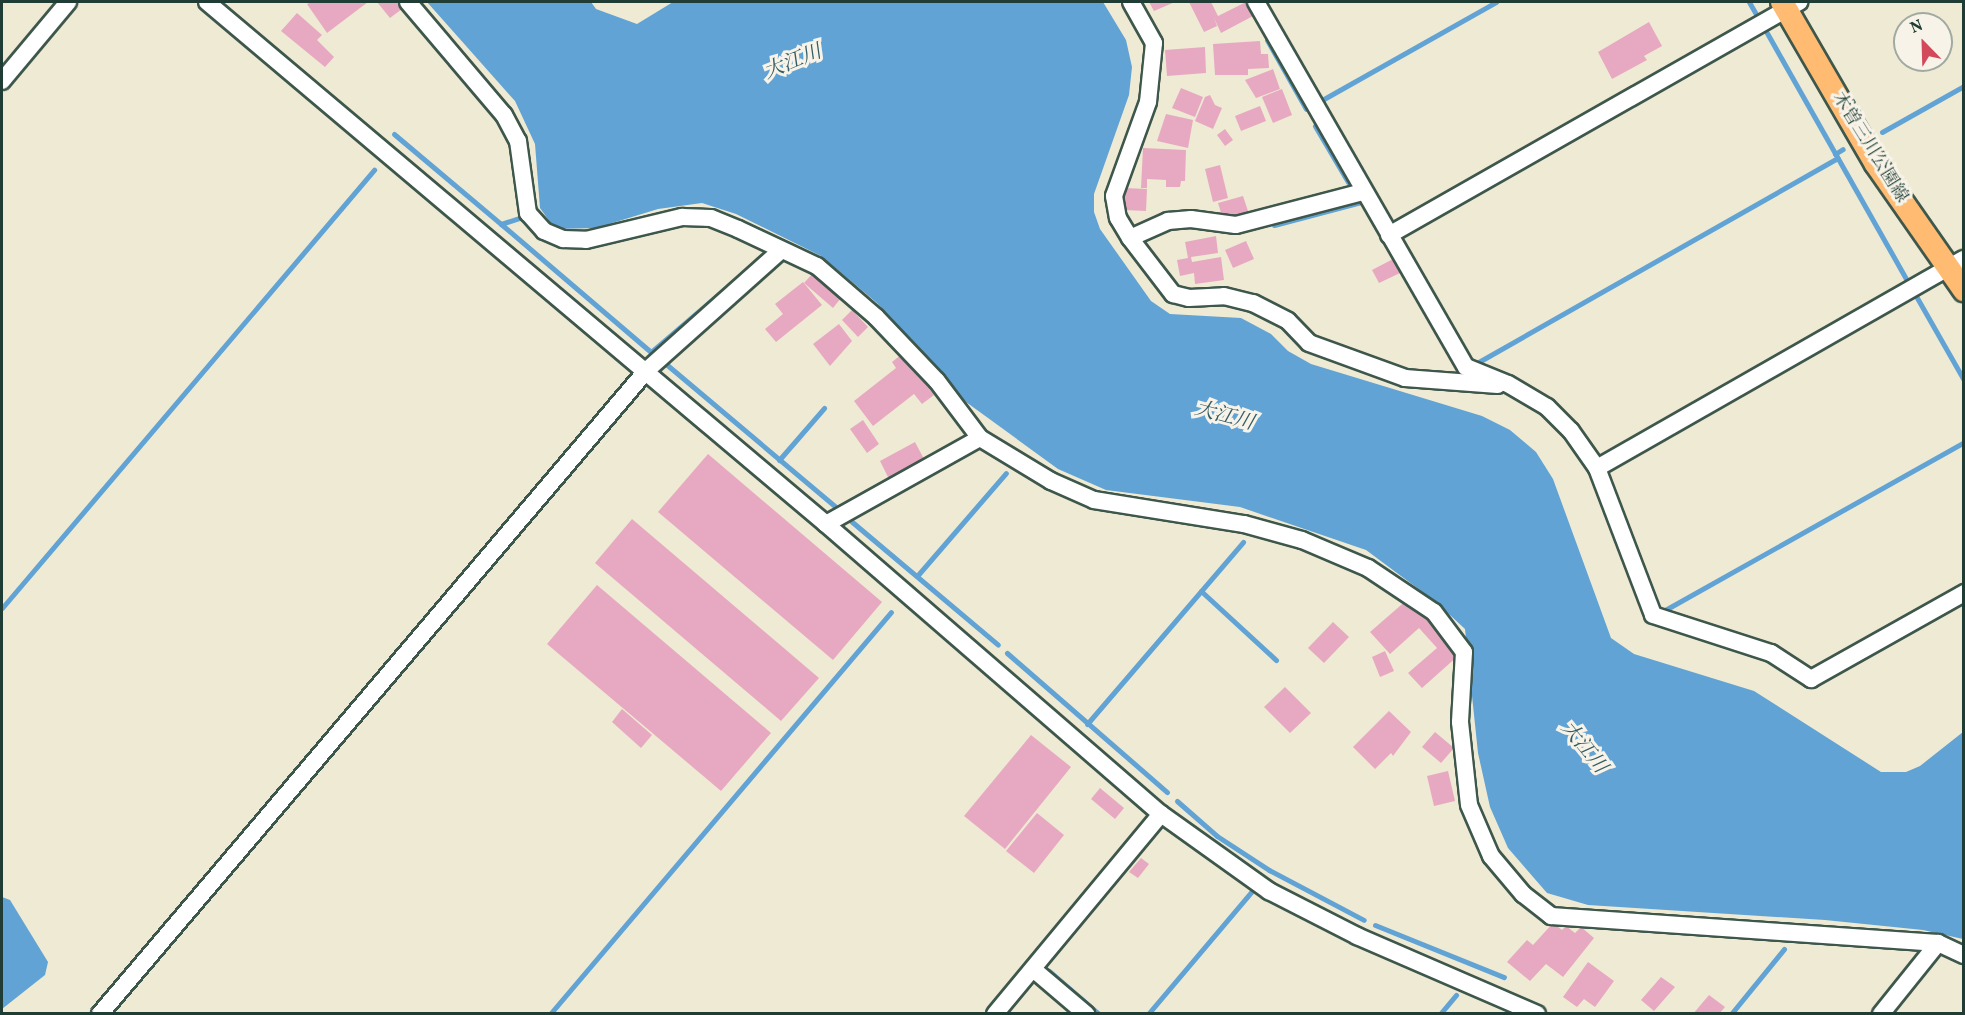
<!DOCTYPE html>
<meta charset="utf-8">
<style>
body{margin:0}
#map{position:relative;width:1965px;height:1015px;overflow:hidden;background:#efead3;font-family:Vollkorn,"Noto Serif JP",serif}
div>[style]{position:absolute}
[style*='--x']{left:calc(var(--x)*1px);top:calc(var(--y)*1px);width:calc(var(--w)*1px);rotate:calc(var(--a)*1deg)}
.water>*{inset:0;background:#61a3d5}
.stream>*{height:5px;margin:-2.5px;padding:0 2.5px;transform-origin:2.5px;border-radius:2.5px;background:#61a3d5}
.building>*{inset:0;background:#e7a9c2}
.roads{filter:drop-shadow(2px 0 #3e574c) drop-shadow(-2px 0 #3e574c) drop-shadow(0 2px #3e574c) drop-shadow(0 -2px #3e574c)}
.minor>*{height:16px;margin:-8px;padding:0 8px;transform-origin:8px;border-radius:8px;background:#fff}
.major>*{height:22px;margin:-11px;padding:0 11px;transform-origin:11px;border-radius:11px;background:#febb71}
span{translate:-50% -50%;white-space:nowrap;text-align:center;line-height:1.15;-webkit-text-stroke:6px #f7f3e8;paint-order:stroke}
.street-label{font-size:18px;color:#1f3d34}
.water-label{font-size:20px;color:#335c64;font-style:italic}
.frame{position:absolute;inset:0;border:3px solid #1f3d34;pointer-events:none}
.north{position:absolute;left:1893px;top:12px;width:60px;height:60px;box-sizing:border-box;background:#f7f3e8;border:2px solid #a1aaa0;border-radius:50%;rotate:337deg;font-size:16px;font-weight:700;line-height:24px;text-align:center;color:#1f3d34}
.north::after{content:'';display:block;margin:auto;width:21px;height:27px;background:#d1495b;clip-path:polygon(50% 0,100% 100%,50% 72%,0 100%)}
</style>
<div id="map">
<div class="water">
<i style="clip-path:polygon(427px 2px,591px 2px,596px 9px,637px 24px,673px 2px,1103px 2px,1126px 40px,1132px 67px,1129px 95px,1094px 194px,1094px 212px,1100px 229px,1151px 301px,1170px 314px,1241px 318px,1271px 334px,1288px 351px,1311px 364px,1482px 416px,1510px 430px,1536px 452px,1553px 479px,1611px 638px,1634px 654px,1754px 691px,1881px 772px,1906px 772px,1920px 766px,1963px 732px,1963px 939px,1923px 930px,1825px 920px,1588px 905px,1547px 893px,1508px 848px,1490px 807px,1478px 753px,1465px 629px,1436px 602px,1366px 550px,1240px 507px,1106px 490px,1058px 469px,966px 402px,877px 303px,821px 256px,736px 214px,702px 203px,658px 209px,596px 228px,555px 229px,540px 208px,535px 144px,515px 101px)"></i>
<i style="clip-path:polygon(2px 897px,10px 900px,48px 962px,45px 975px,2px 1009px)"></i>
</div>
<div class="stream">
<i style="--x:1749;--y:2;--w:20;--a:60"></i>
<i style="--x:1767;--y:33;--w:286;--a:60.5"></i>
<i style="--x:1267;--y:40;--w:79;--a:60.5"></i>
<i style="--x:1322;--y:100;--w:200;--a:-29.4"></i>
<i style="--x:1315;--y:126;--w:65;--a:59.5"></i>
<i style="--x:1882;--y:132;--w:94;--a:-29.3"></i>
<i style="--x:394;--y:134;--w:140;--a:40.1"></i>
<i style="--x:501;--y:224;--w:22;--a:-18"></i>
<i style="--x:1835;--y:154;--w:9;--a:-32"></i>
<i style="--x:501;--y:224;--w:199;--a:40.5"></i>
<i style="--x:1274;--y:225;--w:87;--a:-14.7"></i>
<i style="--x:1916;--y:296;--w:97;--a:60.3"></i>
<i style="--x:651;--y:352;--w:129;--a:-40.6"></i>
<i style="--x:666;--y:364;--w:225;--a:40.1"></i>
<i style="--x:1475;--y:364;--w:417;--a:-29.6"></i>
<i style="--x:779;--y:460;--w:69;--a:-49.1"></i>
<i style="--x:851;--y:521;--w:192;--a:40.1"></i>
<i style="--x:917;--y:576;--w:136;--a:-49.2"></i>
<i style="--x:1201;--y:591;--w:102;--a:42.6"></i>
<i style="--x:2;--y:608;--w:575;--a:-49.66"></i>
<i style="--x:1665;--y:610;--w:343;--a:-29.3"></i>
<i style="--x:1007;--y:653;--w:212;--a:41"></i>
<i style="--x:1087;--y:724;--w:240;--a:-49.4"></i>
<i style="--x:1177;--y:801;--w:53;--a:41.2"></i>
<i style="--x:1217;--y:836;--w:62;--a:33.2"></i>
<i style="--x:1269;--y:870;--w:107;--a:27.8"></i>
<i style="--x:1375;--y:925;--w:139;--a:22"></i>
<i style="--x:1049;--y:971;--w:66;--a:40.7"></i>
<i style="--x:550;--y:1014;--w:527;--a:-49.69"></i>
<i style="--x:1148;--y:1014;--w:160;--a:-49.8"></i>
<i style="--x:1440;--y:1014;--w:25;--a:-50"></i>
<i style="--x:1731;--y:1014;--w:84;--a:-50.8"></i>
</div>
<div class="building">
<i style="clip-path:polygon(311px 2px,368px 2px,327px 33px,307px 4px)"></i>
<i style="clip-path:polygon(377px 2px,403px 2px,406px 6px,390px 18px)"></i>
<i style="clip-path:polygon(1149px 2px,1175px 2px,1154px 11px)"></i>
<i style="clip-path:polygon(1189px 2px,1211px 2px,1218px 16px,1246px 2px,1253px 16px,1221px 33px,1214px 18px,1217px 26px,1204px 32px)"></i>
<i style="clip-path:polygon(297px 13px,322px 35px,317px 40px,334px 57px,325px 67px,281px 31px)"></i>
<i style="clip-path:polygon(1649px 22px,1662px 46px,1644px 56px,1647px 60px,1612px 79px,1598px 52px)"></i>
<i style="clip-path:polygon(1260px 41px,1261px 54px,1268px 54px,1269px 68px,1248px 69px,1248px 75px,1215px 75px,1213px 44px)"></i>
<i style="clip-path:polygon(1205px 47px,1206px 73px,1167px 76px,1165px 50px)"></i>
<i style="clip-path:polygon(1273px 69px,1280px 89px,1256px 98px,1245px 80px)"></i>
<i style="clip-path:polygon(1181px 88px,1203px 97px,1195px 117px,1172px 108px)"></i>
<i style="clip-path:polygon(1282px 89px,1292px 115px,1273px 123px,1262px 97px)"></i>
<i style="clip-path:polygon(1210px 95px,1215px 105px,1222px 108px,1213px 129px,1195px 121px,1205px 97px)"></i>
<i style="clip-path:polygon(1260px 106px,1266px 121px,1241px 131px,1235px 116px)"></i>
<i style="clip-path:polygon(1166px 114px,1193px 120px,1188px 148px,1157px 141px)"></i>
<i style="clip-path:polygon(1225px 129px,1233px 140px,1225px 146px,1217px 135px)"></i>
<i style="clip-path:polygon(1143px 148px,1186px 150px,1185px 181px,1181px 181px,1180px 187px,1166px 187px,1166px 180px,1147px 179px,1147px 188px,1141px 188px)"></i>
<i style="clip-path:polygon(1220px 165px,1228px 198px,1213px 202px,1205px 169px)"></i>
<i style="clip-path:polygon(1125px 188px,1147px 189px,1146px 211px,1124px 210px)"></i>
<i style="clip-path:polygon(1243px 196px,1249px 214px,1224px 222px,1218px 203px)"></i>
<i style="clip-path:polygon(1216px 236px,1218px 253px,1191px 257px,1192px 262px,1221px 257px,1224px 280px,1195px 284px,1194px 273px,1180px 276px,1177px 260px,1188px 258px,1185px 242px)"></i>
<i style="clip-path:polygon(1246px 241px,1254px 259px,1233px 268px,1225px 250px)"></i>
<i style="clip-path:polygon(1393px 259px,1400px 273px,1379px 283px,1372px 270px)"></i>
<i style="clip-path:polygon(813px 273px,841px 298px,833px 308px,804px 283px)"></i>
<i style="clip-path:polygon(803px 282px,822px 305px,776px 342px,765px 329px,783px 314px,775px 304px)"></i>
<i style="clip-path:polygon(852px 310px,868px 327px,858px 337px,842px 320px)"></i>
<i style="clip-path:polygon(839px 324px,852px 341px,830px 366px,813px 344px)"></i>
<i style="clip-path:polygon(902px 354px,934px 395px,922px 404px,914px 394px,873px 426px,854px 401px,896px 368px,892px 362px)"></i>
<i style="clip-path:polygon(863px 420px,879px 444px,867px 453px,850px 429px)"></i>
<i style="clip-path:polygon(915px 442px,924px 459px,890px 481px,880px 461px)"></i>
<i style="clip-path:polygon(708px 454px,882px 602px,833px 660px,658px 512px)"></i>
<i style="clip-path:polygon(632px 519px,819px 678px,781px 721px,595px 563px)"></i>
<i style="clip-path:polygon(597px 585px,771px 733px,721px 791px,547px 644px)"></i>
<i style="clip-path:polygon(1408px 599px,1459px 655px,1422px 688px,1408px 673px,1437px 648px,1419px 628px,1390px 654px,1370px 632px)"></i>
<i style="clip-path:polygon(1333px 622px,1349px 637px,1324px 663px,1308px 648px)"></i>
<i style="clip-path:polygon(1385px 651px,1394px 671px,1380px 677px,1372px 657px)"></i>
<i style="clip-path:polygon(1285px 687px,1311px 713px,1290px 733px,1264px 707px)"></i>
<i style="clip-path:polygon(622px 709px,652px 735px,641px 748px,612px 722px)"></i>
<i style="clip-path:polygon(1389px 711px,1411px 732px,1393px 756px,1391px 753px,1375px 769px,1353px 747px)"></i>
<i style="clip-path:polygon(1435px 732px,1454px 748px,1441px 763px,1422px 747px)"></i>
<i style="clip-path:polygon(1031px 735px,1071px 767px,1005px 849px,964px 816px)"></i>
<i style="clip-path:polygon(1448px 771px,1455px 801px,1434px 806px,1427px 776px)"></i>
<i style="clip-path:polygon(1100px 788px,1124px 808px,1115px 819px,1091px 799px)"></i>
<i style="clip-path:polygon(1037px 813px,1064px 835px,1034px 873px,1006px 851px)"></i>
<i style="clip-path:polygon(1141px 858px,1149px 864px,1138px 878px,1129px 872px)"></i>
<i style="clip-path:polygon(1553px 923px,1562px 930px,1566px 926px,1575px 933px,1581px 927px,1594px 938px,1563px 977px,1546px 964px,1530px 981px,1507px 962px,1527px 940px,1533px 945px)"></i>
<i style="clip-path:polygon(1588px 962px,1614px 981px,1595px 1007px,1584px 999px,1577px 1007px,1563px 997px)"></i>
<i style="clip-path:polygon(1661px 977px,1675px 987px,1654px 1011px,1641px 1000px)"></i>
<i style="clip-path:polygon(1709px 995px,1725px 1007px,1719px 1014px,1693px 1014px)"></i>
</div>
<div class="roads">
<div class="minor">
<i style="--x:207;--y:2;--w:810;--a:40.14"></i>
<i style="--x:826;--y:524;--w:443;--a:40.9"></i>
<i style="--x:1161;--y:814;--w:133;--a:35.5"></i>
<i style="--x:1269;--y:891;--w:99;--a:27.1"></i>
<i style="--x:1357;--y:936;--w:196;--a:23.4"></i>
<i style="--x:408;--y:2;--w:148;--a:49.7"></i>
<i style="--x:504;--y:115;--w:30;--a:62"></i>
<i style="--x:518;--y:141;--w:73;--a:82.1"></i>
<i style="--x:528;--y:213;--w:24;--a:48"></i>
<i style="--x:544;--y:231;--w:21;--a:23"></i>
<i style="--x:563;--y:239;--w:23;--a:2"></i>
<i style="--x:586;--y:240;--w:99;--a:-13.5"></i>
<i style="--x:682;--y:217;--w:29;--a:2"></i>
<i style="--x:711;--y:218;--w:29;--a:22"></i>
<i style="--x:738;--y:229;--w:87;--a:25.1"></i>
<i style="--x:817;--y:266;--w:78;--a:40.8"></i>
<i style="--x:876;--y:317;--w:88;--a:46.4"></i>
<i style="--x:937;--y:381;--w:71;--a:53"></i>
<i style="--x:980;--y:438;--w:83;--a:31.2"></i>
<i style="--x:1051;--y:481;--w:47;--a:23.8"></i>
<i style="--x:1094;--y:500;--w:152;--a:9.1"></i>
<i style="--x:1244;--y:524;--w:60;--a:15.4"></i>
<i style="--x:1302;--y:540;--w:72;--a:23"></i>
<i style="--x:1368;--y:568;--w:79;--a:33.7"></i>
<i style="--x:1434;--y:612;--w:50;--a:53.1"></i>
<i style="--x:1464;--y:652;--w:70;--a:93.3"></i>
<i style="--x:1460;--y:722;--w:83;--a:83.8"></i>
<i style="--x:1469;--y:805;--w:56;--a:66.7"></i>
<i style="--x:1491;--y:856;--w:50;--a:49.9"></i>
<i style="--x:1523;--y:894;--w:36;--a:38"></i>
<i style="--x:1551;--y:916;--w:388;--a:4"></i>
<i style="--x:1938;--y:943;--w:29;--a:25"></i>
<i style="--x:1131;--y:2;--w:47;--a:60.7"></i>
<i style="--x:1154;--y:43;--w:59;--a:95.8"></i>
<i style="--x:1148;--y:102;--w:100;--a:109.9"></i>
<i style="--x:1114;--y:196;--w:22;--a:80"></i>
<i style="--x:1118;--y:218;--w:23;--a:59"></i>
<i style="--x:1130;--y:238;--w:42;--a:-24.1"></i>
<i style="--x:1168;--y:221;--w:23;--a:-5"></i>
<i style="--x:1191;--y:219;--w:45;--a:7.6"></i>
<i style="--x:1236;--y:225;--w:131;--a:-14.6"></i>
<i style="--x:1256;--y:2;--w:421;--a:60.1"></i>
<i style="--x:1466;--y:367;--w:45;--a:22"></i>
<i style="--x:1508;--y:384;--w:45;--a:30.5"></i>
<i style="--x:1547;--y:407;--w:34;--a:45"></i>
<i style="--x:1571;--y:431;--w:45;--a:54.9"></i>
<i style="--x:1597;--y:468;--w:422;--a:-29.7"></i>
<i style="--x:2;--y:81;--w:103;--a:-50.1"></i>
<i style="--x:1389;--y:235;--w:472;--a:-29.6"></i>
<i style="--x:1130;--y:238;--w:71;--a:52.5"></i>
<i style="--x:1173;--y:294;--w:16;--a:14"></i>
<i style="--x:1189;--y:298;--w:35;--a:-3"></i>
<i style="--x:1224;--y:296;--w:30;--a:14"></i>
<i style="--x:1253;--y:303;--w:39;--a:27"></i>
<i style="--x:1288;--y:321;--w:30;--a:46"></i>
<i style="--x:1309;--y:343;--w:102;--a:20"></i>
<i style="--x:1405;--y:378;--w:93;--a:4.3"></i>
<i style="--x:1597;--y:468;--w:157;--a:69.1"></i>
<i style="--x:1653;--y:615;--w:124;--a:17.9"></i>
<i style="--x:1771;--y:653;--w:48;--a:33"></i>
<i style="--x:1811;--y:679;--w:176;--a:-29.3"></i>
<i style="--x:826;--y:524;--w:176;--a:-29.2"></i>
<i style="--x:1033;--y:969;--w:70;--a:40.3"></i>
<i style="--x:100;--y:1014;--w:844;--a:-49.66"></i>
<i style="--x:646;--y:371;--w:180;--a:-41.8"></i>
<i style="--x:995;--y:1014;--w:260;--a:-50.3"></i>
<i style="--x:1881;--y:1014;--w:91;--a:-51.2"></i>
</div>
<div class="major">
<i style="--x:1782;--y:2;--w:187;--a:59.9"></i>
<i style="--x:1876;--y:164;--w:154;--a:55.1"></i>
</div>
</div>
<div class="street-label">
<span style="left:1869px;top:148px;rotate:58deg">木曽三川公園線</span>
</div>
<div class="water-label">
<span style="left:793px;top:63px;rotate:-22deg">大江川</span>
<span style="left:1224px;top:417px;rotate:15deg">大江川</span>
<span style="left:1583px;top:748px;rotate:51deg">大江川</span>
</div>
<div class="frame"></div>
<div class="north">N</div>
</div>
